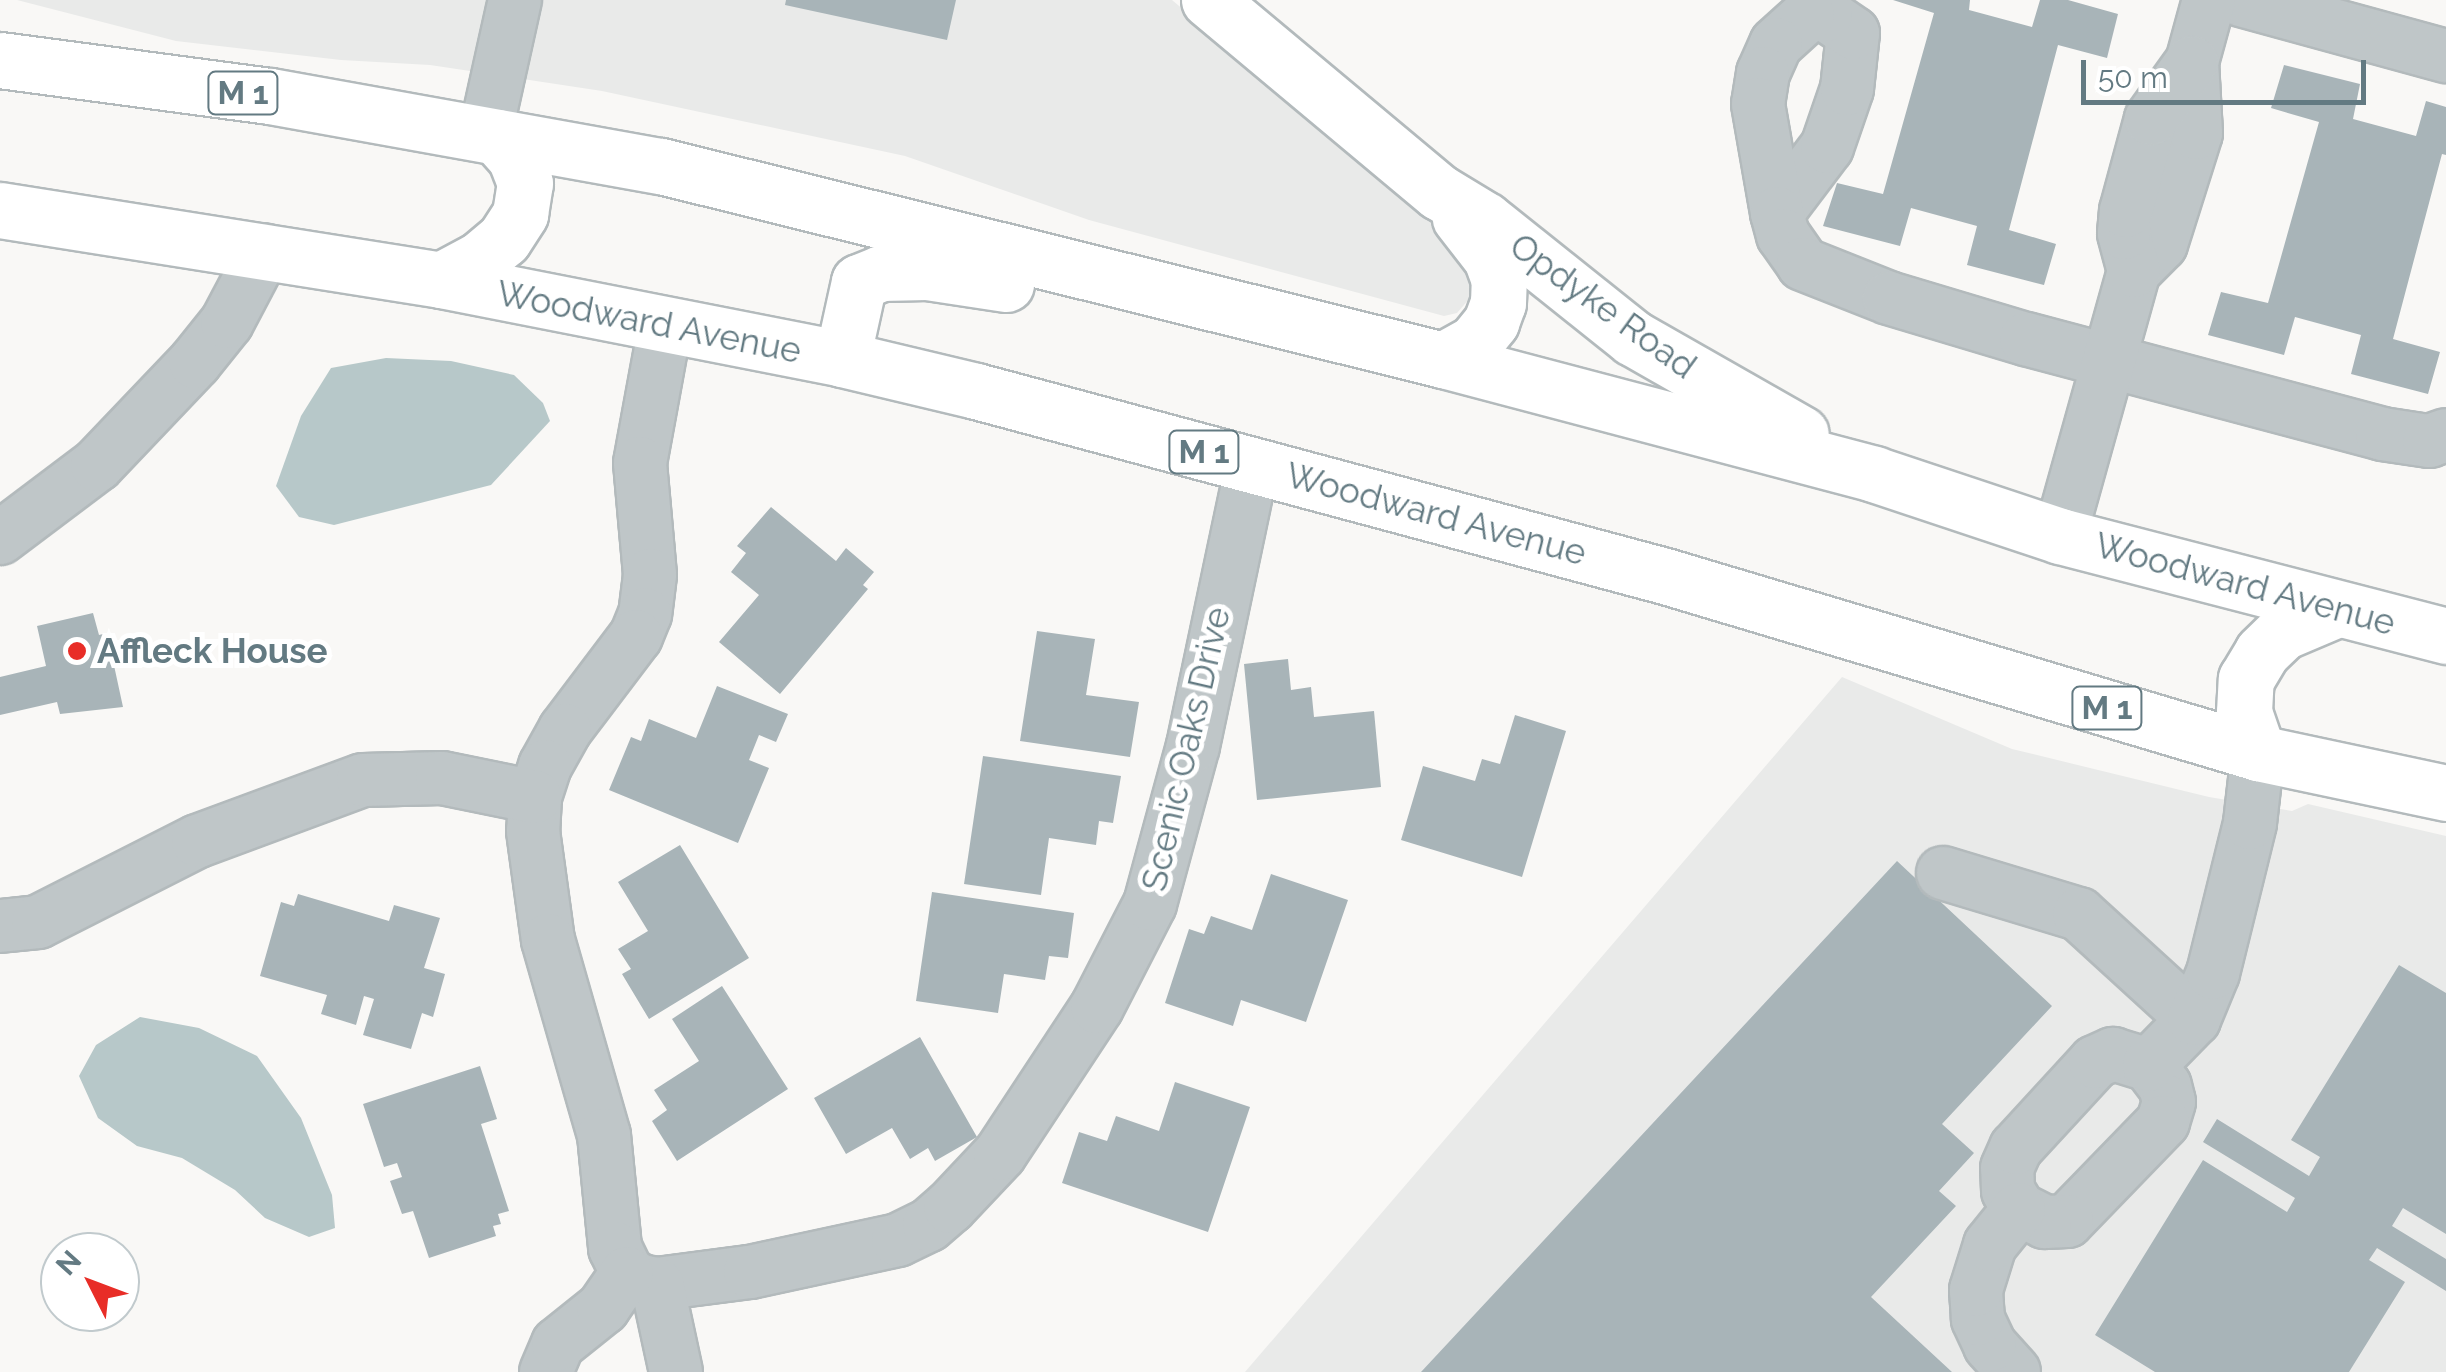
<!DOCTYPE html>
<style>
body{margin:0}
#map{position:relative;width:2446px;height:1372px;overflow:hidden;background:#f9f8f6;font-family:Raleway,sans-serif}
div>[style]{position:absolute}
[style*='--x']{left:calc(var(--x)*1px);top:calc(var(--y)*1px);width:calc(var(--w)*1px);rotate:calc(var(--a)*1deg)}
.built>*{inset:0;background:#e9eae9}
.water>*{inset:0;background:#b7c8c9}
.building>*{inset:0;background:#a8b4b8}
.roads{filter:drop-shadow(2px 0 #b3babc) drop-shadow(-2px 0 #b3babc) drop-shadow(0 2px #b3babc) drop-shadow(0 -2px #b3babc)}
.minor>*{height:52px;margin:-26px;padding:0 26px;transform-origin:26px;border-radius:26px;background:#bfc6c8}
.major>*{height:55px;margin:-27.5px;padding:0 27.5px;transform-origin:27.5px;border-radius:27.5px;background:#fff}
.dots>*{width:28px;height:28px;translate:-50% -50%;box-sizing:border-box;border:5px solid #fff;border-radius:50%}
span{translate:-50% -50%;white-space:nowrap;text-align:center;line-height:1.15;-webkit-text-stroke:10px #fff;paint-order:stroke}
.shield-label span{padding:2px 8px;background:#fff;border:2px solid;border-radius:8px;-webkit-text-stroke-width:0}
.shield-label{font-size:32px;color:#637a82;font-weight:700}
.street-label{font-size:35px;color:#637a82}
.poi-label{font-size:35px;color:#637a82;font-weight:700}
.left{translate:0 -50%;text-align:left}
.north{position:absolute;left:40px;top:1232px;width:100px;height:100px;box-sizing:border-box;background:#fff;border:2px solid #c1cacd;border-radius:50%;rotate:312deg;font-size:28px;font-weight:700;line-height:40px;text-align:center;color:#637a82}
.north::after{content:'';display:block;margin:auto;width:35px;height:45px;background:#e82d27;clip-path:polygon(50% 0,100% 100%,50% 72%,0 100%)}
.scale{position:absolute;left:2081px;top:60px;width:285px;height:45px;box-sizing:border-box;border:5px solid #637a82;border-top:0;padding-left:12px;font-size:30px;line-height:35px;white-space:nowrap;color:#637a82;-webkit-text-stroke:8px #fff;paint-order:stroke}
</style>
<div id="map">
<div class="built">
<i style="clip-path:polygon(17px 0,1172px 0,1455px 239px,1473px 281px,1470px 298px,1457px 313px,1444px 316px,1089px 220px,905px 156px,602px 91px,430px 65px,341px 60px,176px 41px)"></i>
<i style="clip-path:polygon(1842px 677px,2012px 749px,2209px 797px,2292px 811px,2308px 804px,2446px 836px,2446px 1372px,1245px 1372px)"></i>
</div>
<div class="water">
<i style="clip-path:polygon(386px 358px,451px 361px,514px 375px,543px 403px,550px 421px,491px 485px,334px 525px,299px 517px,276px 486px,301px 416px,331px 368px)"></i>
<i style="clip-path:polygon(140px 1017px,199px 1028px,257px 1056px,301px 1118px,332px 1195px,335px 1228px,309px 1237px,265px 1218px,235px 1190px,182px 1158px,137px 1146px,98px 1118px,79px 1076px,96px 1045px)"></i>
</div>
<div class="building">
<i style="clip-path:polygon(786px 0,956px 0,947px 40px,785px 5px)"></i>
<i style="clip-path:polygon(1893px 0,1970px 0,1969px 10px,2032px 27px,2040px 0,2068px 0,2118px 14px,2107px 58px,2058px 45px,2009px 230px,2056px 244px,2044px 285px,1967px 265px,1977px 226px,1911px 208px,1900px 246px,1823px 226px,1837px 183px,1883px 194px,1934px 13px)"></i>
<i style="clip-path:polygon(2284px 65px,2360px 84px,2353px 119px,2416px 136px,2426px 101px,2446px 107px,2446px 155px,2442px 154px,2393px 339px,2440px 352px,2428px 394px,2351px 374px,2361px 335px,2295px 317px,2284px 355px,2208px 335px,2221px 292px,2268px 303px,2319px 122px,2271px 108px)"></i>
<i style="clip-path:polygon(771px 507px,836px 561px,846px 548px,874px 572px,863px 585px,868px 589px,780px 694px,719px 642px,759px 595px,731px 572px,746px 553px,737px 546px)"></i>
<i style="clip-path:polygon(93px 613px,99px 635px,107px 633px,123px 707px,60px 714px,57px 702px,0 715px,0 677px,46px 666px,37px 626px)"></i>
<i style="clip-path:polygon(1037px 631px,1095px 639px,1086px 695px,1139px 702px,1130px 757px,1020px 741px)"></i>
<i style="clip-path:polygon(1288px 659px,1291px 690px,1311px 687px,1314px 717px,1374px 711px,1381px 787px,1257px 800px,1244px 664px)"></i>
<i style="clip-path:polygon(717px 686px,788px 714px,776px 742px,759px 735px,749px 760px,769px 768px,738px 843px,609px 790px,631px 737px,641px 741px,649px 719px,696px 738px)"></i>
<i style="clip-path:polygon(1515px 715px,1566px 731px,1522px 877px,1401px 840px,1423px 766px,1475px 781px,1482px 759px,1500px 764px)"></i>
<i style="clip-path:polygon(983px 756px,1121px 776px,1113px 823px,1099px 821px,1096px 845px,1049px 838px,1041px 895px,964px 884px)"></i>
<i style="clip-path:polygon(680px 845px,749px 958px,649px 1019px,622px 974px,631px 969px,618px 949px,648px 931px,618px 882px)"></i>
<i style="clip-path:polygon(1897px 861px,2052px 1006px,1942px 1124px,1974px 1153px,1939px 1191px,1956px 1206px,1871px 1297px,1952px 1372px,1421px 1372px)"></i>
<i style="clip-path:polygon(1271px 874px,1348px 900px,1306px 1022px,1241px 1000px,1233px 1026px,1165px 1003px,1189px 929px,1204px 934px,1211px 916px,1252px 930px)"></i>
<i style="clip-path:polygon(932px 892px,1074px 913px,1068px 958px,1049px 956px,1045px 980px,1004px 974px,998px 1013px,916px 1001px)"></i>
<i style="clip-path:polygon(298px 894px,389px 921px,394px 905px,440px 918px,424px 968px,445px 974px,433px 1017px,422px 1013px,411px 1049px,363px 1035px,374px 999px,364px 996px,356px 1025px,321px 1014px,327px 995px,260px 976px,281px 902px,294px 906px)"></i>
<i style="clip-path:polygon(2399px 965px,2446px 993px,2446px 1234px,2403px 1208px,2392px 1226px,2446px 1259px,2446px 1291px,2377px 1248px,2369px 1260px,2405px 1282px,2349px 1372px,2155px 1372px,2095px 1335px,2203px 1160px,2287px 1212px,2295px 1198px,2203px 1142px,2217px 1119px,2309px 1176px,2320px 1157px,2291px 1140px)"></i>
<i style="clip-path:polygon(722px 986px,788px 1089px,677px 1161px,652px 1121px,667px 1110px,654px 1090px,699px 1061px,672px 1019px)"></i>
<i style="clip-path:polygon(920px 1037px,977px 1137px,935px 1161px,928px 1148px,910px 1159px,892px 1128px,846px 1154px,814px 1098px)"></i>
<i style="clip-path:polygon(480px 1066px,497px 1119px,481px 1124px,509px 1211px,498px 1214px,501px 1224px,493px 1226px,496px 1236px,429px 1258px,413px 1211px,402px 1214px,390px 1181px,402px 1177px,397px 1163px,384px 1167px,363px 1104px)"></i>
<i style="clip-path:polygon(1175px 1082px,1250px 1107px,1208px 1232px,1062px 1183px,1079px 1132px,1107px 1141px,1116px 1116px,1159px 1131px)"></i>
</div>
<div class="roads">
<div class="minor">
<i style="--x:2241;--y:0;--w:213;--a:15.3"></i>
<i style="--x:485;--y:135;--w:138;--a:-77.5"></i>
<i style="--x:1777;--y:213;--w:83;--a:-52.9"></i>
<i style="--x:1827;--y:147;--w:61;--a:-71"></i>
<i style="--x:1847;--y:89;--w:56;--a:-83.9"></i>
<i style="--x:1853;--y:33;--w:32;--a:-146"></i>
<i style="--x:1826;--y:15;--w:18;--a:180"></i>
<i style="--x:1808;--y:15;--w:43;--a:137.8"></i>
<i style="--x:1776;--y:44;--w:32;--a:114"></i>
<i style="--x:1763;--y:73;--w:31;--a:99"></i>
<i style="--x:1758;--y:104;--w:111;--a:80.1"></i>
<i style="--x:1777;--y:213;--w:23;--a:75"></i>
<i style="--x:1783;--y:235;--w:35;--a:55"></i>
<i style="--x:1803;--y:264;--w:92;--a:21.6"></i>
<i style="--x:1889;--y:298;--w:143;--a:16.7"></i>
<i style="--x:2026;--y:339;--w:368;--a:14.9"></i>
<i style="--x:2382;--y:434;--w:48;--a:8.5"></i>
<i style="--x:2429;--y:441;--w:18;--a:-19"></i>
<i style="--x:2134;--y:271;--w:38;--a:-45"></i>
<i style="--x:2161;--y:244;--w:116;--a:-72.5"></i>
<i style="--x:2196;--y:133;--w:71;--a:-93.2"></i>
<i style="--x:2192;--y:62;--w:64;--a:-74.7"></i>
<i style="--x:665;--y:327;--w:138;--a:100.4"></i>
<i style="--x:640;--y:463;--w:112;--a:84.9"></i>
<i style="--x:650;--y:575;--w:39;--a:97"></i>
<i style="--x:645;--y:614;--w:24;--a:112"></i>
<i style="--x:636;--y:636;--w:118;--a:127.1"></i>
<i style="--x:565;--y:730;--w:41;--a:119.1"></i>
<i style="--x:545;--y:766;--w:33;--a:108"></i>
<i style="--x:535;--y:797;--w:34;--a:93"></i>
<i style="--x:533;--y:831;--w:110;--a:82.2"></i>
<i style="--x:548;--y:940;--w:203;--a:74"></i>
<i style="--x:604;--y:1135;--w:114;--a:84.4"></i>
<i style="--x:615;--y:1248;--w:28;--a:64"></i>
<i style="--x:627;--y:1273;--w:16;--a:30"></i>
<i style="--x:641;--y:1281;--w:16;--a:11"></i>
<i style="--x:657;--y:1284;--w:94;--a:-7.4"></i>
<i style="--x:750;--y:1272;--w:151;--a:-12.2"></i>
<i style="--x:898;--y:1240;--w:34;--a:-26"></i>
<i style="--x:929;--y:1225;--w:28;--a:-41"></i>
<i style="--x:950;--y:1207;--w:73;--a:-46.7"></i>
<i style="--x:1000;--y:1154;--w:176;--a:-56.6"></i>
<i style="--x:1097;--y:1007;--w:116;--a:-62.8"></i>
<i style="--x:1150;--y:904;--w:164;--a:-74.8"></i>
<i style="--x:1193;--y:746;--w:287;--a:-78.1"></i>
<i style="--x:2060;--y:536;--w:275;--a:-74.4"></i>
<i style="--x:2134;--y:271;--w:39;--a:-105"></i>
<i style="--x:2124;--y:233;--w:22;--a:-85"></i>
<i style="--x:2126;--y:211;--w:95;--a:-74.8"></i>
<i style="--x:2151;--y:119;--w:70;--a:-54.3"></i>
<i style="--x:0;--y:538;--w:121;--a:-37"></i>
<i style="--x:97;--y:465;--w:142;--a:-46.4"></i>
<i style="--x:195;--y:362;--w:51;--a:-51.3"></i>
<i style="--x:227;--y:322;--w:81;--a:-62.2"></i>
<i style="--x:1943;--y:873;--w:142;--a:16.8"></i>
<i style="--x:2079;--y:914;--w:156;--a:42.4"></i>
<i style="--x:0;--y:926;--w:38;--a:-6"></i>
<i style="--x:38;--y:922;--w:179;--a:-26.9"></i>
<i style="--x:198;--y:841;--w:176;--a:-20.3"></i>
<i style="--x:363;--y:780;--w:79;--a:-1.5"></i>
<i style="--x:442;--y:778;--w:95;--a:11.5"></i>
<i style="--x:2113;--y:1054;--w:38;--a:17"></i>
<i style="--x:2149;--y:1065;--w:26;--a:53"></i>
<i style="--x:2165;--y:1086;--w:16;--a:76"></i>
<i style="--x:2169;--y:1102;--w:21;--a:107"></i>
<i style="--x:2163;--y:1122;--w:138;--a:134.1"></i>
<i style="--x:2067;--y:1221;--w:22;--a:177"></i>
<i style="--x:2045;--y:1222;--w:29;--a:-153"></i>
<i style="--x:2019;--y:1209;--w:21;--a:-121"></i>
<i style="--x:2008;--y:1191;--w:23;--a:-92"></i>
<i style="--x:2007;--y:1168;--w:22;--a:-66"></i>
<i style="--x:2016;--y:1148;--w:117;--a:-47.4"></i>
<i style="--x:2095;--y:1062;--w:20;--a:-24"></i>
<i style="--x:2149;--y:1065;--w:64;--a:-45.6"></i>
<i style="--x:2194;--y:1019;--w:50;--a:-67.6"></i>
<i style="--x:2213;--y:973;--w:154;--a:-76.1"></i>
<i style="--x:2250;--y:823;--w:70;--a:-83.5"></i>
<i style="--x:657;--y:1284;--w:90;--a:77.8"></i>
<i style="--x:546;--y:1372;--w:30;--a:-67"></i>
<i style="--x:558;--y:1344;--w:58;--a:-38.7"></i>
<i style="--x:603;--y:1308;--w:42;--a:-55.6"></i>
<i style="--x:2014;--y:1372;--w:36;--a:-132"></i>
<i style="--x:1990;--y:1345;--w:29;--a:-115"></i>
<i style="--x:1978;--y:1319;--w:29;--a:-94"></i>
<i style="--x:1976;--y:1290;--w:47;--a:-72.7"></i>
<i style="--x:1990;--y:1245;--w:46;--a:-51.1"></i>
</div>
<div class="major">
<i style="--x:1209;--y:0;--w:300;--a:39.9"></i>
<i style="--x:1439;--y:192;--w:54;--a:31.3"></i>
<i style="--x:1485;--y:220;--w:189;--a:38.6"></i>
<i style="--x:1633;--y:338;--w:193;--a:29.7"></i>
<i style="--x:0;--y:60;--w:272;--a:7.6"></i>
<i style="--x:270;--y:96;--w:397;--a:10.2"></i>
<i style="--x:661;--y:166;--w:806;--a:13.93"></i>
<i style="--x:1443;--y:360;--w:446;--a:14.8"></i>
<i style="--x:1874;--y:474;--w:196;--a:18.4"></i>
<i style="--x:2060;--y:536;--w:399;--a:14.5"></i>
<i style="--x:0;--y:210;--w:447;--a:9"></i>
<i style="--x:441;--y:280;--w:409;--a:11.1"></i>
<i style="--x:842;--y:359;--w:138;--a:13.4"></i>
<i style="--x:976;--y:391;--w:713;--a:15.03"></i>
<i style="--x:1665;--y:576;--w:619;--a:16.62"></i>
<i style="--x:2258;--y:753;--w:192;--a:12"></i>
<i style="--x:441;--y:280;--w:44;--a:-28.3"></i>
<i style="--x:480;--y:259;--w:31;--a:-40"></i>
<i style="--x:504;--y:239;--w:30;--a:-57"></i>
<i style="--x:520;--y:214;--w:31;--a:-81"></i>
<i style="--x:525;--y:183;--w:28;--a:-111"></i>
<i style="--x:515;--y:157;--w:27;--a:-132"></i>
<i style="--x:842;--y:359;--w:79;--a:-77.6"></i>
<i style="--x:859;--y:282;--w:24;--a:-22"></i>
<i style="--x:881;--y:273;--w:46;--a:-1.2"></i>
<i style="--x:927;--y:272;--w:80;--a:8.6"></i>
<i style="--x:1443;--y:360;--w:37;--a:-29"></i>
<i style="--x:1475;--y:342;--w:26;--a:-51"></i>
<i style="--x:1491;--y:322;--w:20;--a:-70"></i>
<i style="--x:1498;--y:303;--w:23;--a:-88"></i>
<i style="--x:1499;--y:280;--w:23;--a:-110"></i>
<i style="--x:1491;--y:258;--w:51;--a:-127.8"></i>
<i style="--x:2258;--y:753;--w:43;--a:-108.9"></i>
<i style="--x:2244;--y:712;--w:33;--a:-87"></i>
<i style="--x:2246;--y:679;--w:31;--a:-59"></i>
<i style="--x:2262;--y:652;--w:29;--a:-44"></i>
<i style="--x:2283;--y:632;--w:59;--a:-23.1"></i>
</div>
</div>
<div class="dots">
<i style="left:77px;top:651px;background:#e82d27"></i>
</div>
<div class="shield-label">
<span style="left:243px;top:93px">M 1</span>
<span style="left:1204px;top:452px">M 1</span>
<span style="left:2107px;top:708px">M 1</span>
</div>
<div class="street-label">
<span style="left:1603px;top:306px;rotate:36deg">Opdyke Road</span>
<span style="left:649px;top:322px;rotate:11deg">Woodward Avenue</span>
<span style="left:1436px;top:514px;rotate:15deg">Woodward Avenue</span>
<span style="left:2245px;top:584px;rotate:15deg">Woodward Avenue</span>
<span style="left:1186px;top:749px;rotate:-77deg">Scenic Oaks Drive</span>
</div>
<div class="poi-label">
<span class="left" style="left:97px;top:651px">Affleck House</span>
</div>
<div class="north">N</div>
<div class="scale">50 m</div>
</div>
